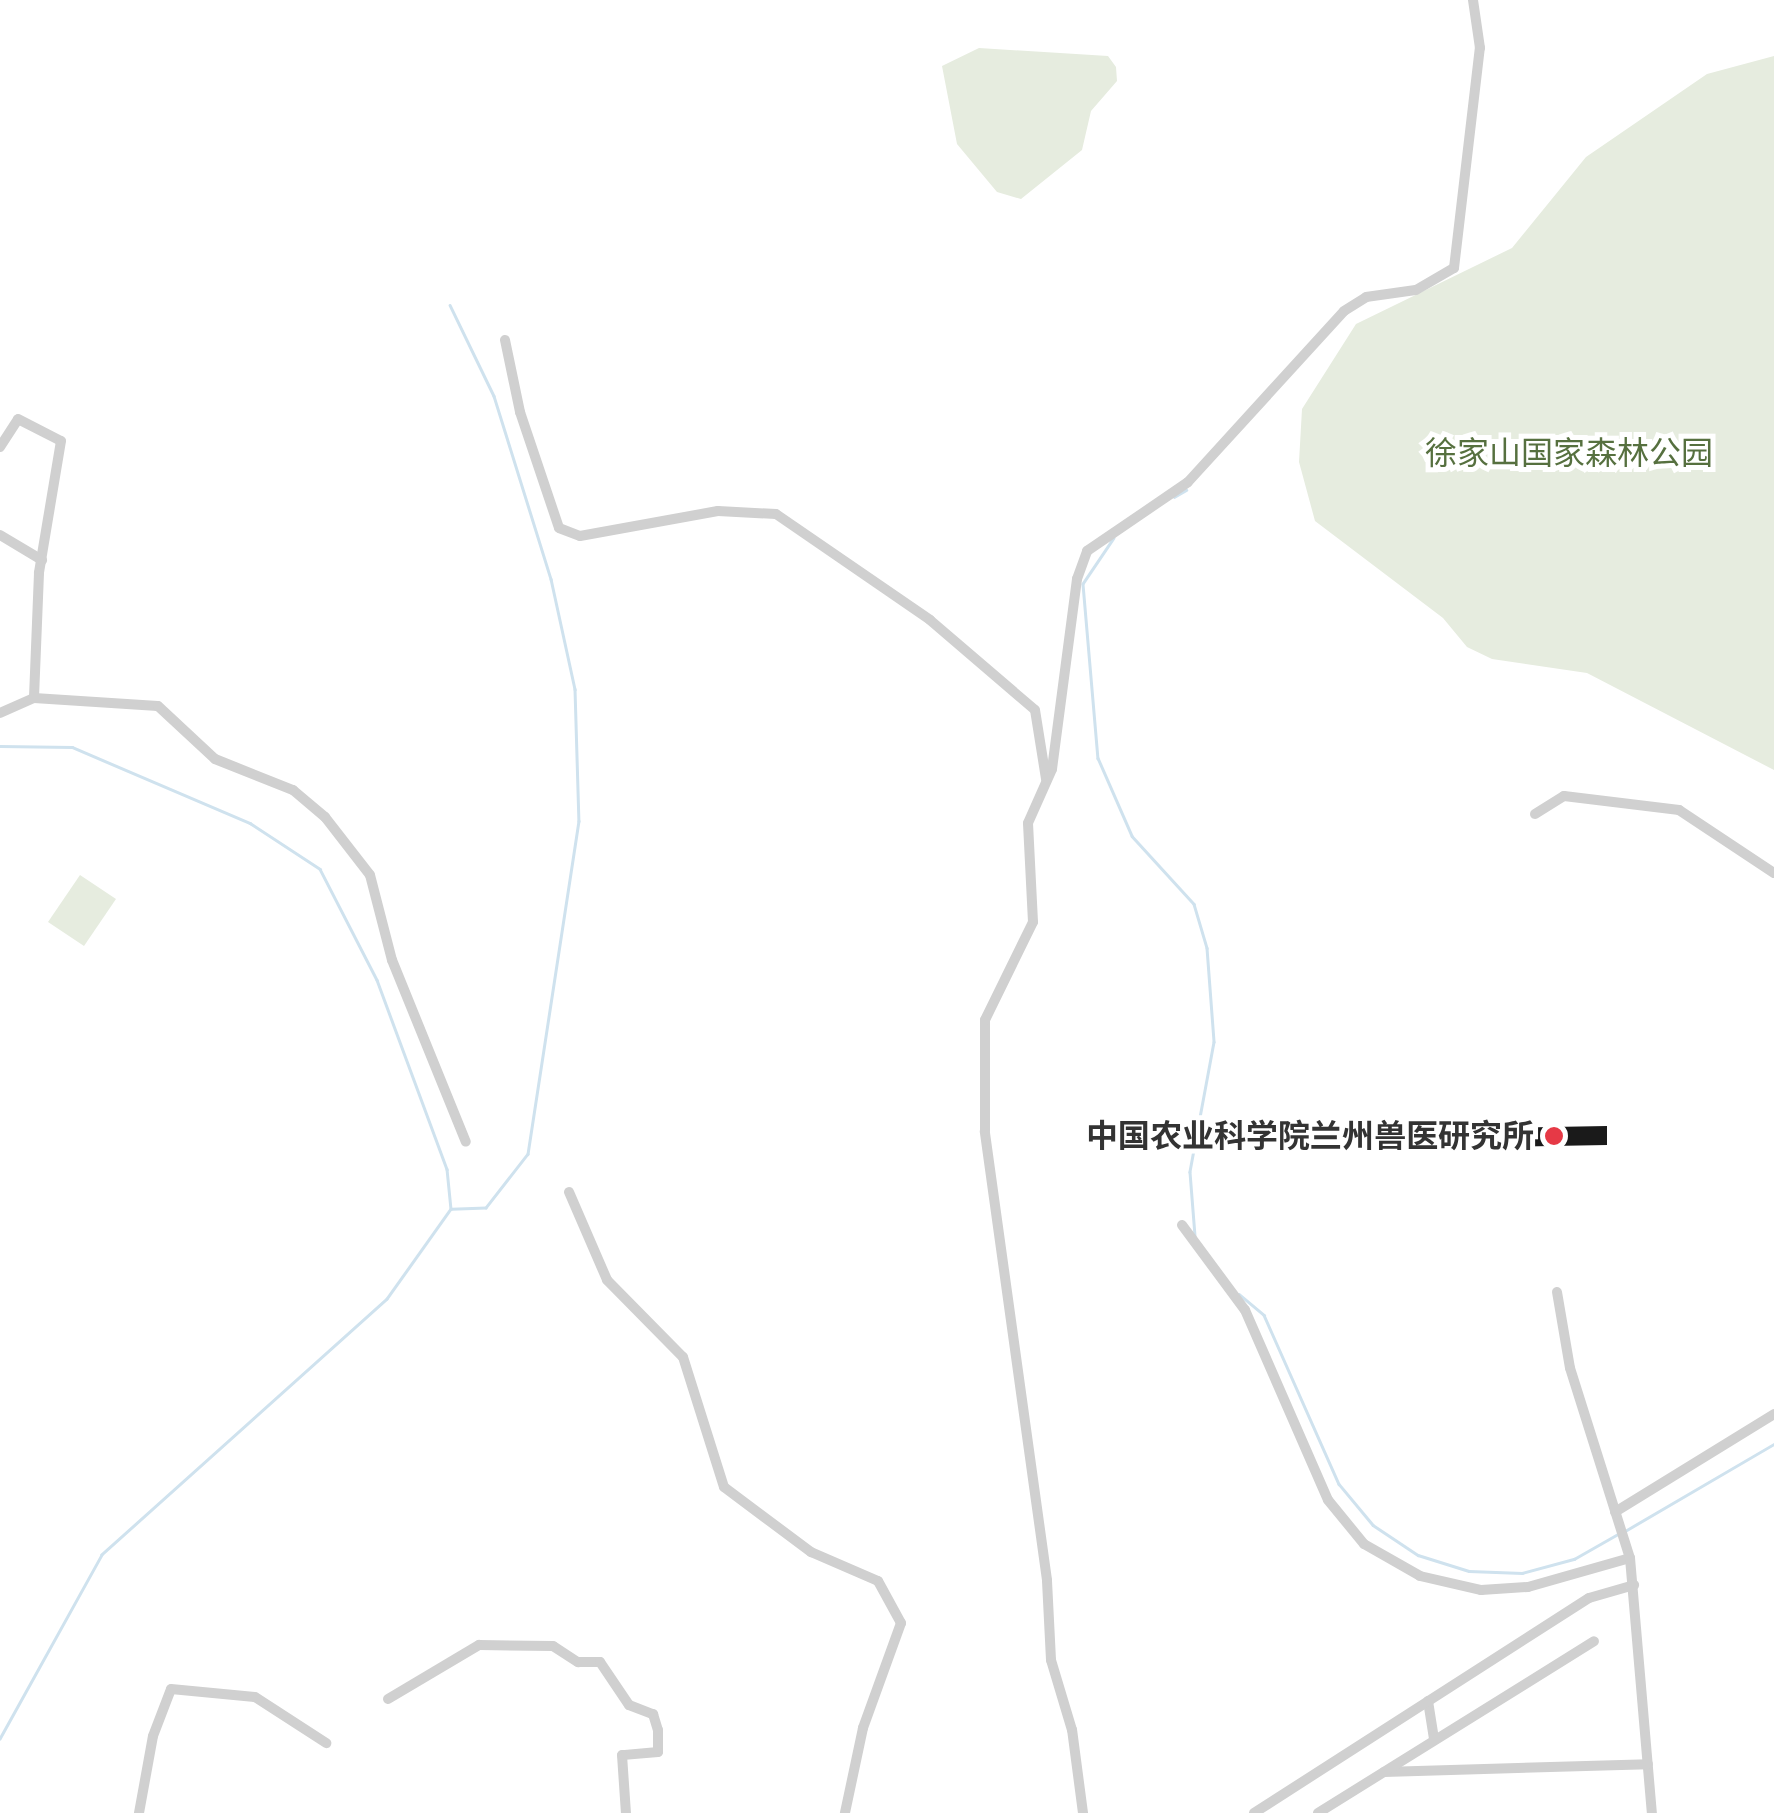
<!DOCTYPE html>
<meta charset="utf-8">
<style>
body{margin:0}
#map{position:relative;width:1774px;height:1813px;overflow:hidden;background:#fff;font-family:"Work Sans","Noto Sans SC",sans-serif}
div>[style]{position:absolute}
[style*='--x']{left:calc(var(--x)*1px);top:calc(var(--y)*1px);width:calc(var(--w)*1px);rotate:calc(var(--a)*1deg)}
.green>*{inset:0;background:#e6ecdf}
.stream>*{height:2.5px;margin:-1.25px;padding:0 1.25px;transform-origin:1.25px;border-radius:1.25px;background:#cfe2ee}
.building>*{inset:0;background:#1a1a1a}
.street>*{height:10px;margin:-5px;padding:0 5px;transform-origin:5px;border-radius:5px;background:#d0d0d0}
.dots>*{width:28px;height:28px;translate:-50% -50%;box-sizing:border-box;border:5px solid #fff;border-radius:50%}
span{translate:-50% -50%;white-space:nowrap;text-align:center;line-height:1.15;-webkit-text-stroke:10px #fff;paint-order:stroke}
.park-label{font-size:32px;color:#56703f}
.poi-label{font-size:32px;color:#333;font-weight:700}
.right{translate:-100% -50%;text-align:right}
</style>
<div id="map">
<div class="green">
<i style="clip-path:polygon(979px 48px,1108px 56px,1116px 67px,1117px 81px,1091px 111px,1082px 150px,1021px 199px,997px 192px,957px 144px,942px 66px)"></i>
<i style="clip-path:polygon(1774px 56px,1774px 770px,1587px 673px,1492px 659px,1467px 647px,1443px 618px,1315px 521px,1299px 462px,1302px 409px,1356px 324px,1512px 248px,1586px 157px,1707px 74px)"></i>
<i style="clip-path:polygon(80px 875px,116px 899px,84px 946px,48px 922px)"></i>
</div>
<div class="stream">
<i style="--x:450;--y:305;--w:101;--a:64.2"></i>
<i style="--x:494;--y:396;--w:192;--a:72.7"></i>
<i style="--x:551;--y:579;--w:113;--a:77.7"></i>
<i style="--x:575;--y:689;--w:132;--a:88.3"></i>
<i style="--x:579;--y:821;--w:337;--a:98.7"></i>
<i style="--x:528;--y:1154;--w:68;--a:127.9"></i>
<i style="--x:486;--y:1208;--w:34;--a:178"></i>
<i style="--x:1174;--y:497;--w:14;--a:-30"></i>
<i style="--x:1114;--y:538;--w:55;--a:124"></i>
<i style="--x:1083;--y:584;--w:175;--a:85.1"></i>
<i style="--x:1098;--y:758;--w:85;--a:66.4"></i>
<i style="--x:1132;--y:836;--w:92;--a:47.6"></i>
<i style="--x:1194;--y:904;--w:46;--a:73.5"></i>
<i style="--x:1207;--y:948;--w:94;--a:85.7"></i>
<i style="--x:1214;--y:1042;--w:132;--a:100.5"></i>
<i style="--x:1190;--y:1172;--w:64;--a:85.5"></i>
<i style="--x:0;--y:746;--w:72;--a:0.8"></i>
<i style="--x:72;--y:747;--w:194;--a:23.1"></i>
<i style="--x:250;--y:823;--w:84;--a:33.3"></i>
<i style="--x:320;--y:869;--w:125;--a:62.8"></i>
<i style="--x:377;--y:980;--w:202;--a:69.7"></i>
<i style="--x:447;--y:1169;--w:40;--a:84.3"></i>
<i style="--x:451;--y:1209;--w:110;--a:125.4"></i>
<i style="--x:387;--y:1299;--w:383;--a:138.1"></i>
<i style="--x:102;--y:1555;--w:210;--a:119"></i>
<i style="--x:1239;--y:1294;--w:33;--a:40"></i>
<i style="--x:1264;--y:1315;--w:185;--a:66.1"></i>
<i style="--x:1339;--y:1484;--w:53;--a:50.3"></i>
<i style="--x:1373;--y:1525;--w:54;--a:33.7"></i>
<i style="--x:1418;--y:1555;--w:53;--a:17.4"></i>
<i style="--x:1469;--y:1571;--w:53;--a:2.2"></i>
<i style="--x:1522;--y:1573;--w:54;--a:-15.1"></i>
<i style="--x:1574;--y:1559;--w:51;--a:-29.6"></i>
<i style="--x:1625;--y:1531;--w:173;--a:-30.3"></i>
</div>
<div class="building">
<i style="clip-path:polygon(1607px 1126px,1607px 1145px,1501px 1147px,1501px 1128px)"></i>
</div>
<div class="street">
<i style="--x:505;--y:340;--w:74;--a:78.2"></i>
<i style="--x:520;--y:412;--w:122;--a:71.4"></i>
<i style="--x:559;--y:528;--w:22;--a:21"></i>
<i style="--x:580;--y:536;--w:140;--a:-10.3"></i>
<i style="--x:718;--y:511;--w:58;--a:3"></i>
<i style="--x:776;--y:514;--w:187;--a:34.5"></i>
<i style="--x:930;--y:620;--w:138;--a:40.6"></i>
<i style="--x:1035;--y:710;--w:70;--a:80.9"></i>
<i style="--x:0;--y:447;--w:33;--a:-57"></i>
<i style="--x:18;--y:419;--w:48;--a:27.1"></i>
<i style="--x:61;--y:441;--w:134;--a:99.5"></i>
<i style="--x:39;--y:573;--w:125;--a:92.3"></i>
<i style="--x:0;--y:535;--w:49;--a:30.8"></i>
<i style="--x:0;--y:713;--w:37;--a:-24"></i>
<i style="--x:34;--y:698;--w:124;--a:3.7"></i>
<i style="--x:158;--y:706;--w:78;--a:42.9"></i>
<i style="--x:215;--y:759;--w:84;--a:21.7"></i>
<i style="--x:293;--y:790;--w:42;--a:40.2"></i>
<i style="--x:325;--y:817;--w:73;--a:52.2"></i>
<i style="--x:370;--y:875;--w:88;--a:75.5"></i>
<i style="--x:392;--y:960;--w:196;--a:67.9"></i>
<i style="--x:1535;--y:814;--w:34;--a:-32"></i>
<i style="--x:1564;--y:796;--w:116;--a:6.9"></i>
<i style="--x:1679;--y:810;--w:114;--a:33.6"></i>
<i style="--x:569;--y:1192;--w:96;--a:66.6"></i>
<i style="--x:607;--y:1280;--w:108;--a:45.4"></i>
<i style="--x:683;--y:1357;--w:136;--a:72.5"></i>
<i style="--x:724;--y:1487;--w:109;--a:36.8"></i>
<i style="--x:811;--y:1552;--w:73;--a:23.4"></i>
<i style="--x:878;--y:1581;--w:48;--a:61.3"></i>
<i style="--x:901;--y:1623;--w:112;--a:109.9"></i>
<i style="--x:863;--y:1728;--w:87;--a:102"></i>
<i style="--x:1182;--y:1225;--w:106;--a:53.5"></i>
<i style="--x:1245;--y:1310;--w:207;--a:66.4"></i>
<i style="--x:1328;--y:1500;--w:57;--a:50.7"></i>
<i style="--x:1364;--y:1544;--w:64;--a:29.7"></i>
<i style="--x:1420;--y:1576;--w:63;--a:12.9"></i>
<i style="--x:1481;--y:1590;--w:47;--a:-3.7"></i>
<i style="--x:1528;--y:1587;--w:106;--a:-15.9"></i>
<i style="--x:1557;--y:1292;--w:77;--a:80.3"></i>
<i style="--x:1570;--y:1368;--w:199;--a:72.5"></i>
<i style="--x:1630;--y:1558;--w:256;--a:85.1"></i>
<i style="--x:1615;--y:1512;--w:187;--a:-31.6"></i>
<i style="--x:388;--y:1699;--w:106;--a:-30.7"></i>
<i style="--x:479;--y:1645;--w:74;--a:0.8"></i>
<i style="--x:553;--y:1646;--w:30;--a:33"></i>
<i style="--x:578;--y:1662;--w:22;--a:0"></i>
<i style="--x:600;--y:1662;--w:52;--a:56"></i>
<i style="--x:629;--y:1705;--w:26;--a:21"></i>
<i style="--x:653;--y:1714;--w:17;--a:73"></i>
<i style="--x:658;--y:1730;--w:22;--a:90"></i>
<i style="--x:658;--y:1752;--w:36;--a:175"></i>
<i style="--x:622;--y:1755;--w:58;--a:86.1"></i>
<i style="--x:1428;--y:1701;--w:39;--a:81"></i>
<i style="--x:1384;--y:1772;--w:264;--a:-1.7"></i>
<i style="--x:139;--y:1813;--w:78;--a:-79.7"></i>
<i style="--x:153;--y:1736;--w:50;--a:-69"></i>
<i style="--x:171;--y:1689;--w:84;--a:5.4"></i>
<i style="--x:255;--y:1697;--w:85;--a:32.9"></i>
<i style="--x:1083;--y:1813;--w:84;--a:-97.5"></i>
<i style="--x:1072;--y:1730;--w:73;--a:-106.7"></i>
<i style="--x:1051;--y:1660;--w:80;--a:-92.9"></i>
<i style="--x:1047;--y:1580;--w:453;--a:-97.9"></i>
<i style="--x:985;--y:1131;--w:111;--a:-90"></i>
<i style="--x:985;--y:1020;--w:109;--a:-63.9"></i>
<i style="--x:1033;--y:922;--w:99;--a:-92.9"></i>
<i style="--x:1028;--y:823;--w:59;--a:-66"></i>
<i style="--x:1052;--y:769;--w:192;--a:-82.5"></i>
<i style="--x:1077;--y:579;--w:30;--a:-70"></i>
<i style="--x:1087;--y:551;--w:122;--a:-34.3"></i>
<i style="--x:1188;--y:482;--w:231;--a:-47.6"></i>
<i style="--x:1344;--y:311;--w:26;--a:-32"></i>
<i style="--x:1366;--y:297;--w:50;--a:-8"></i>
<i style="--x:1416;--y:290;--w:44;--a:-30.1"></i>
<i style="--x:1454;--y:268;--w:222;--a:-83.3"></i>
<i style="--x:1480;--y:48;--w:49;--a:-98.3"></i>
<i style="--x:1254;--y:1813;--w:398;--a:-32.7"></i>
<i style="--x:1589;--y:1598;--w:47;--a:-16.1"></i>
<i style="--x:1318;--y:1813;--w:325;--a:-31.9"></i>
</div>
<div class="dots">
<i style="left:1554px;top:1136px;background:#e63946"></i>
</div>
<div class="park-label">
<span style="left:1569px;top:453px">徐家山国家森林公园</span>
</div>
<div class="poi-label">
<span class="right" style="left:1534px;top:1136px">中国农业科学院兰州兽医研究所</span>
</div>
</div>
